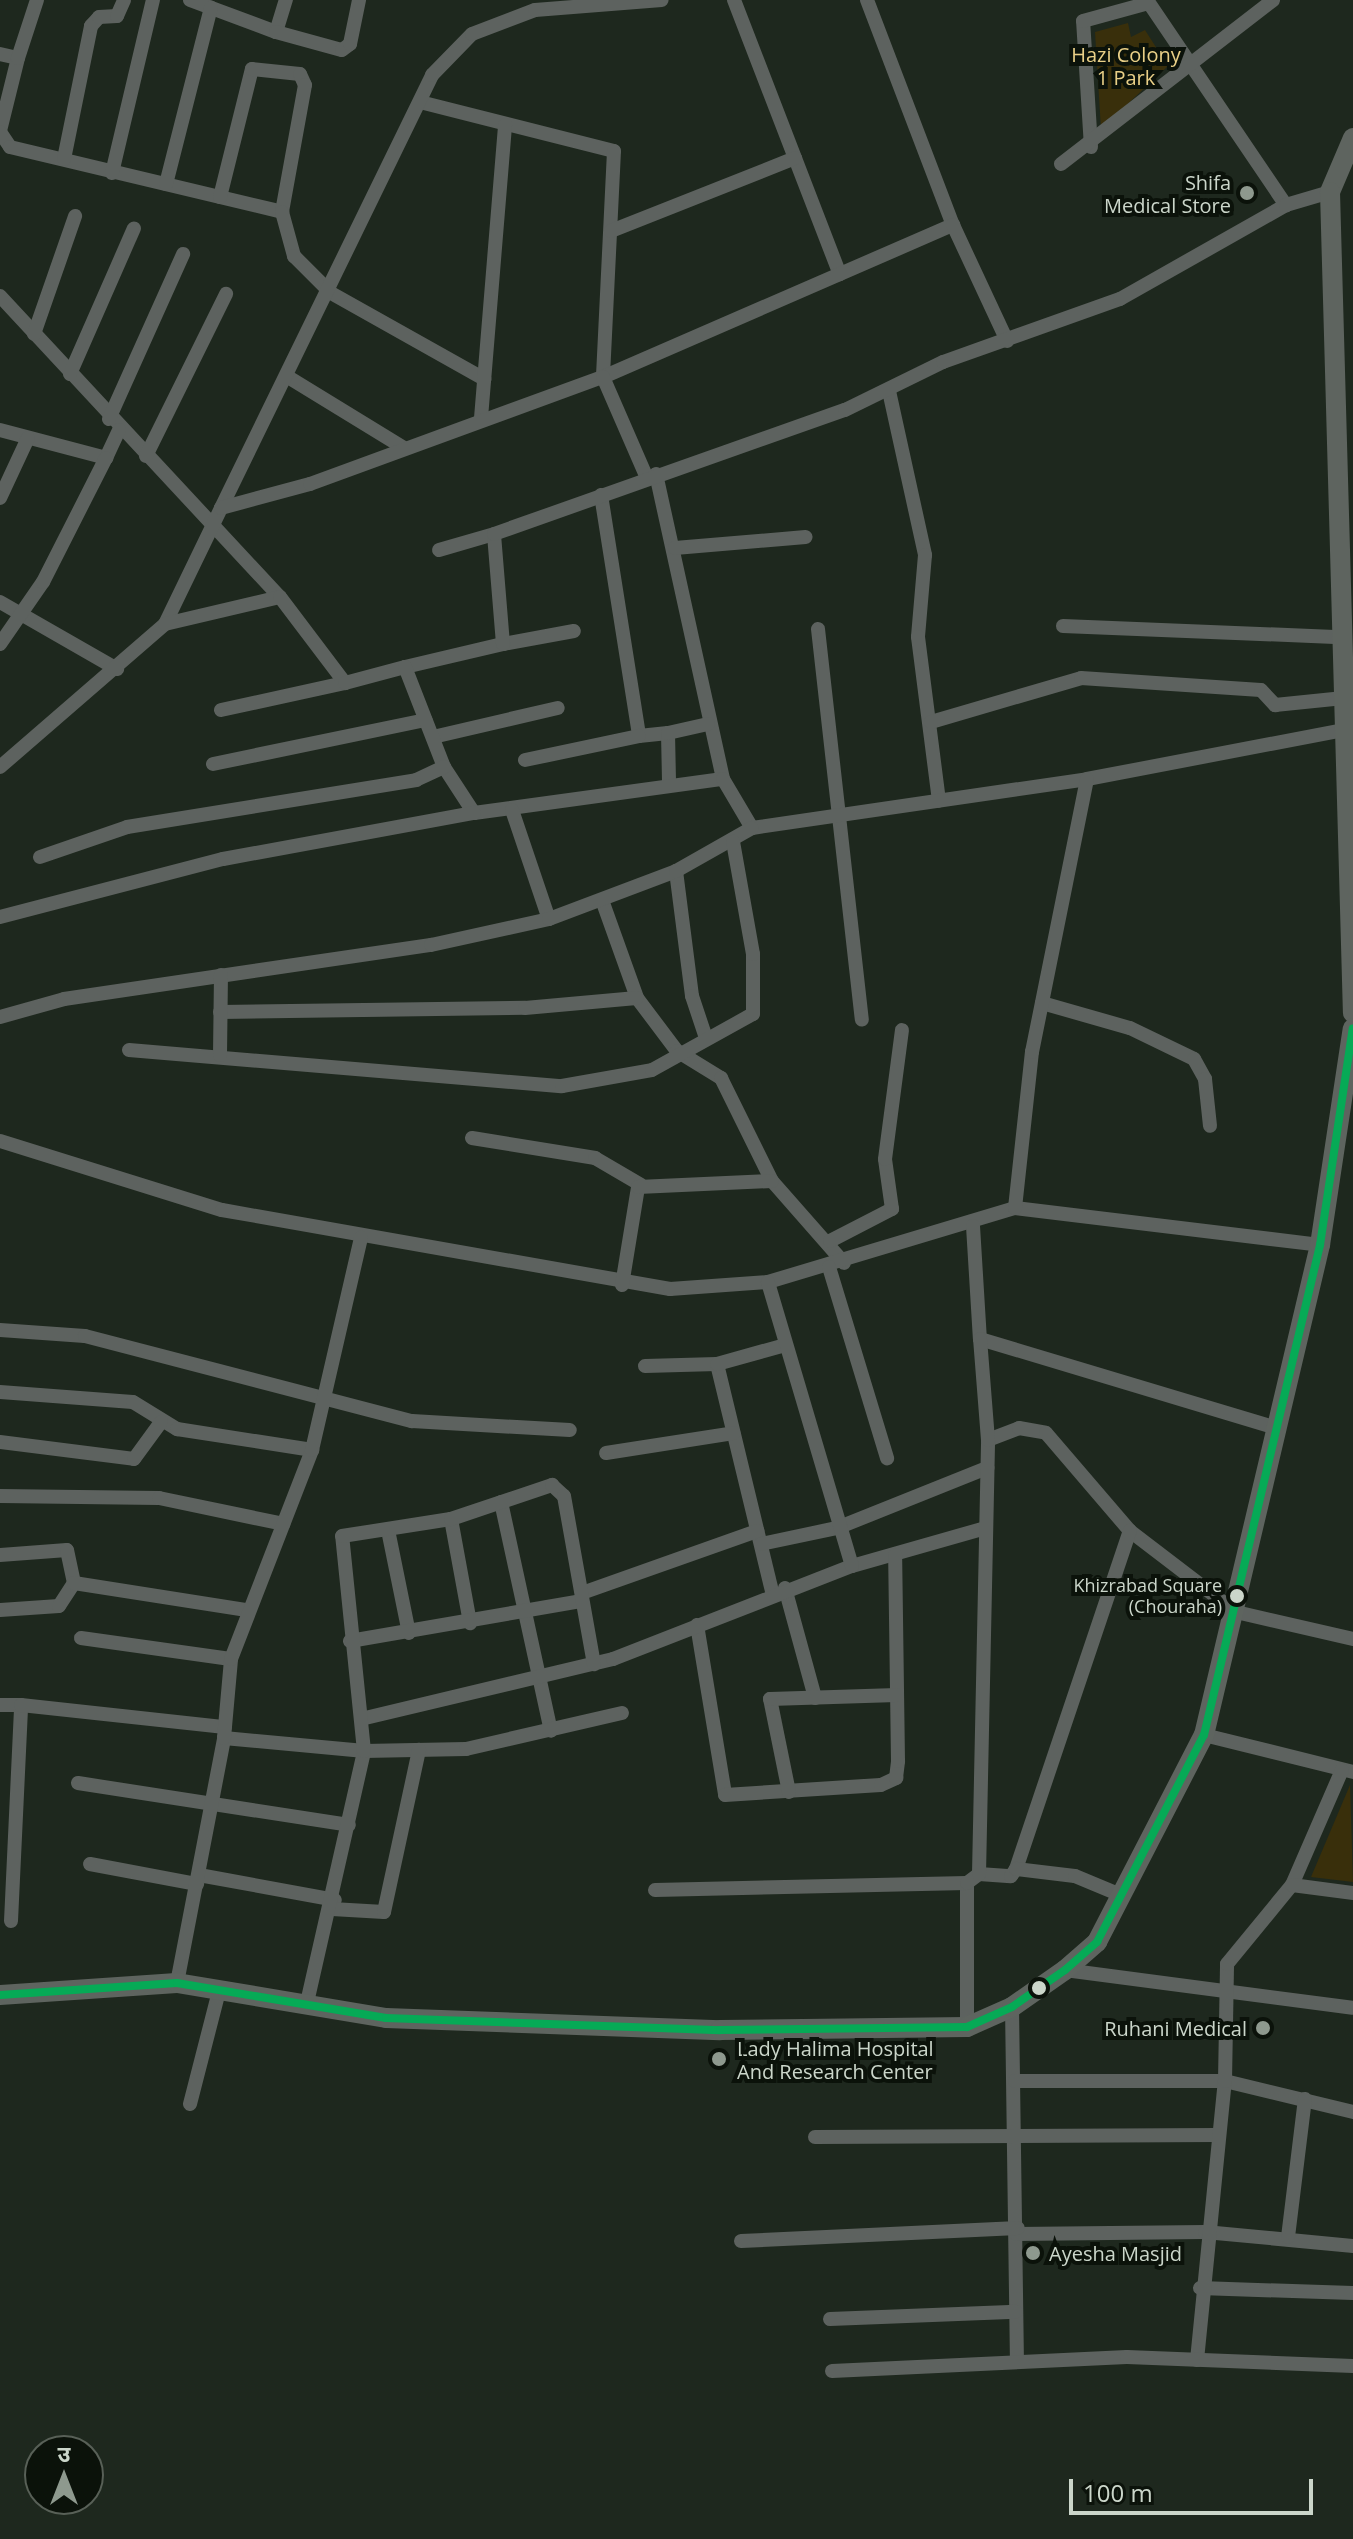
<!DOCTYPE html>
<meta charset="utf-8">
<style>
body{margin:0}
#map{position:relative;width:1353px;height:2539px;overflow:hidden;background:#1e281e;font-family:"Open Sans","Noto Sans Devanagari",sans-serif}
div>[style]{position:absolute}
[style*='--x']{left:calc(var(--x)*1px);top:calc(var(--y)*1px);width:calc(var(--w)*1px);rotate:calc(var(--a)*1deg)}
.green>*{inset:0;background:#392f0b}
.street>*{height:14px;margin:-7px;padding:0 7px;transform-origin:7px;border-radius:7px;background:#5d625f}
.secondary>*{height:20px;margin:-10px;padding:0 10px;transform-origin:10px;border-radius:10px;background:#5e645f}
.bus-1>*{height:8px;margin:-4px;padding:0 4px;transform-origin:4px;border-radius:4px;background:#06aa56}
.dots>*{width:22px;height:22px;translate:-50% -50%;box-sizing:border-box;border:4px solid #0b120a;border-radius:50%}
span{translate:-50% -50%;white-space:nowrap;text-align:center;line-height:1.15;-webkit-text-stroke:8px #0b120a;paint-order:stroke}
.bus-label{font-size:18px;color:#cbd6ca}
.right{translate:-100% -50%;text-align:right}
.park-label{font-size:20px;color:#e9cf87}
.poi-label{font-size:20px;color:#cbd6ca}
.left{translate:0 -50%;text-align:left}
.north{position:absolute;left:24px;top:2435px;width:80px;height:80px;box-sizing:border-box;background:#0b120a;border:2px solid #586057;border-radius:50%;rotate:0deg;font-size:22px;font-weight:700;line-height:32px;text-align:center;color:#cbd6ca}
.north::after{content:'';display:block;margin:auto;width:28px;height:36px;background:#8e998e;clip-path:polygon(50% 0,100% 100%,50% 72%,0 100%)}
.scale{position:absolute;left:1069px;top:2479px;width:244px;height:36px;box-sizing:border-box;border:4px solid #cbd6ca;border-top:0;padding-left:10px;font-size:24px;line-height:28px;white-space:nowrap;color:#cbd6ca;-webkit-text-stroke:6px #0b120a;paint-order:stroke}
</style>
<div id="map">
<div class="green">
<i style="clip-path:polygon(1128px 23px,1131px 37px,1145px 30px,1168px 66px,1101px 129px,1095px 32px)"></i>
<i style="clip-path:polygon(1350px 1785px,1353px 1882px,1311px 1877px)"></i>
</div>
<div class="street">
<i style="--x:190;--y:0;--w:92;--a:20.4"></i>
<i style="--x:276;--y:32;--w:34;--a:-73"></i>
<i style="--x:734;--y:0;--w:294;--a:68.9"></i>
<i style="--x:867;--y:0;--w:241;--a:69.1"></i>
<i style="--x:1147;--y:0;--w:248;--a:55.9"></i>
<i style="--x:276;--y:32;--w:68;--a:15.3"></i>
<i style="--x:342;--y:50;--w:10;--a:-37"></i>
<i style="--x:350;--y:44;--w:45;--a:-78.4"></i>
<i style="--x:0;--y:54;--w:18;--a:13"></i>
<i style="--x:18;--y:58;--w:75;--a:103.9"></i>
<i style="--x:18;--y:58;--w:61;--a:-71.9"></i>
<i style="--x:420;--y:102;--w:200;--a:14.2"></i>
<i style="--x:614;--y:151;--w:226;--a:92.8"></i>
<i style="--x:603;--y:377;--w:382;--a:-23.5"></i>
<i style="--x:953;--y:225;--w:128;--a:65"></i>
<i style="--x:0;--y:132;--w:18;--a:56"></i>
<i style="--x:10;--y:147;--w:280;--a:13.4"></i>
<i style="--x:1091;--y:147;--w:126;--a:-93.6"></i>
<i style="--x:1083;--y:21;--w:68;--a:-15.3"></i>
<i style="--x:64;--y:159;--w:136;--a:-78.5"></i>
<i style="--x:91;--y:26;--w:12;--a:-48"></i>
<i style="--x:99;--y:17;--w:18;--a:-3"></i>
<i style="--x:117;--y:16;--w:17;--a:-66"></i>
<i style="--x:1061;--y:164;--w:268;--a:-37.7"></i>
<i style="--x:112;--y:173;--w:178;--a:-76.7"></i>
<i style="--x:166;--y:184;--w:182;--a:-75.7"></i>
<i style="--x:220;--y:197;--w:132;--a:-76"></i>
<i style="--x:252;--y:69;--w:48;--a:5.9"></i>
<i style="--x:300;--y:74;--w:12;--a:66"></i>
<i style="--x:305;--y:85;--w:129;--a:100.3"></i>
<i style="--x:282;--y:212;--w:46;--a:74.7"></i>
<i style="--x:294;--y:256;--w:52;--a:45"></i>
<i style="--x:331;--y:293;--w:176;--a:29.3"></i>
<i style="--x:611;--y:231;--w:198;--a:-21.6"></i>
<i style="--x:0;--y:296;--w:411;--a:47.1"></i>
<i style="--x:34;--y:334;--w:125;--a:-70.8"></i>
<i style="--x:70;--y:374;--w:159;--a:-66.3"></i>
<i style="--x:288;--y:377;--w:136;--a:31.5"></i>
<i style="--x:889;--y:391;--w:168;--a:77.6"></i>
<i style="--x:925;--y:555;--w:82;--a:94.9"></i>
<i style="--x:918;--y:637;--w:165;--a:82.7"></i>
<i style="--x:481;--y:418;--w:294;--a:-85.3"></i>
<i style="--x:109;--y:419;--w:181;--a:-65.8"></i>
<i style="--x:0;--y:430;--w:110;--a:14.8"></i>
<i style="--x:106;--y:458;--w:31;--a:-65"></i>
<i style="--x:146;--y:456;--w:181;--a:-63.7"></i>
<i style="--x:656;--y:474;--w:312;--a:77.6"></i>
<i style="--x:601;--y:495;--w:244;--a:81"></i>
<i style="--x:639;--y:736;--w:29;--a:-6"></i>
<i style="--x:668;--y:733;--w:48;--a:88.8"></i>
<i style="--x:0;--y:498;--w:66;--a:-65"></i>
<i style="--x:221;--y:508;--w:482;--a:-64"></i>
<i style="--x:432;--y:75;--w:57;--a:-45.7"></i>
<i style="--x:472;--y:34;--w:67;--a:-20.9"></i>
<i style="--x:535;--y:10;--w:127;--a:-4.5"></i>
<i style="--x:675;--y:548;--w:131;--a:-4.8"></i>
<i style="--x:439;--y:550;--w:57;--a:-16.2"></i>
<i style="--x:0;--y:602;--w:135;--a:29.8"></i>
<i style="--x:165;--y:624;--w:129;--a:-64.2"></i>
<i style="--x:221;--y:508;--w:92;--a:-15.1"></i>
<i style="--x:310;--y:484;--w:312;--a:-20.1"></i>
<i style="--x:603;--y:377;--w:108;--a:66.5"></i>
<i style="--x:1063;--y:626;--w:278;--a:2.3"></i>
<i style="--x:818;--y:629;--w:393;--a:83.6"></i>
<i style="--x:0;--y:644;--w:75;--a:-55.3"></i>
<i style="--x:43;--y:582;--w:139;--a:-63.1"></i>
<i style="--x:503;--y:644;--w:72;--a:-10.4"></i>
<i style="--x:405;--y:667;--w:101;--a:-13.2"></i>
<i style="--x:503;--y:644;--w:110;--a:-94.7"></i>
<i style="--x:494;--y:534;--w:372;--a:-19.5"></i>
<i style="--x:845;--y:410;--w:109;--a:-26.1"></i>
<i style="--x:943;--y:362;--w:188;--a:-19.6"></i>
<i style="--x:1120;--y:299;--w:191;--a:-29.5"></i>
<i style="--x:1286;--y:205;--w:46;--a:-16.5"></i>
<i style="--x:221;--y:710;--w:127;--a:-12.3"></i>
<i style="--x:931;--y:722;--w:156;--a:-16.3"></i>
<i style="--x:1081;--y:678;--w:180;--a:3.8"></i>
<i style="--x:1261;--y:690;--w:21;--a:47"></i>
<i style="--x:1275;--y:705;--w:69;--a:-5.8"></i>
<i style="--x:668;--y:733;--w:41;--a:-12.7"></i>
<i style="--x:433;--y:737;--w:128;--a:-13.1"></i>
<i style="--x:525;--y:760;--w:116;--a:-11.9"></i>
<i style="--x:213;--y:764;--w:217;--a:-11.7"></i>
<i style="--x:0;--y:767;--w:218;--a:-40.9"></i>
<i style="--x:165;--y:624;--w:118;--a:-13.2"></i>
<i style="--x:280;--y:597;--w:108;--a:52.9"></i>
<i style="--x:345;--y:683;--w:62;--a:-14.9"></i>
<i style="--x:405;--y:667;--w:107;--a:68.7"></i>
<i style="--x:444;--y:767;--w:55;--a:56.9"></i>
<i style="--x:474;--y:813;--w:251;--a:-7.8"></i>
<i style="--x:723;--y:779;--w:57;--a:59.4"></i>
<i style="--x:752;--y:828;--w:339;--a:-8.3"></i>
<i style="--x:1087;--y:779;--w:262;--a:-10.8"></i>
<i style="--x:512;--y:810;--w:115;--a:71.3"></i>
<i style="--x:40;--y:857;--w:92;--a:-19"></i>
<i style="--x:127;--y:827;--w:293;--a:-9.2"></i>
<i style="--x:416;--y:780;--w:31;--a:-25"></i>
<i style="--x:676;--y:871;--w:126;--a:82.7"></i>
<i style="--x:692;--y:996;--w:44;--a:71.6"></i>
<i style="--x:602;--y:900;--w:104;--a:70.3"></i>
<i style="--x:637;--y:998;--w:66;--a:53"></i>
<i style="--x:677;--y:1051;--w:52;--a:31.5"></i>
<i style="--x:721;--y:1078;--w:115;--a:63.7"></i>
<i style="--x:772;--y:1181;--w:109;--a:48.7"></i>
<i style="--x:0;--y:917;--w:230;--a:-14.6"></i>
<i style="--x:223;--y:859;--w:255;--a:-10.4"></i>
<i style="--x:1042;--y:1003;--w:91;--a:15.9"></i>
<i style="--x:1130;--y:1028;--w:71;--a:25.8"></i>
<i style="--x:1194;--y:1059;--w:23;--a:61"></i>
<i style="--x:1205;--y:1079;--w:47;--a:83.9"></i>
<i style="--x:220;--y:1012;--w:305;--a:-0.8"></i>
<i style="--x:525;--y:1008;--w:112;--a:-5.1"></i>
<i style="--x:0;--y:1017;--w:66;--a:-15.7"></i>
<i style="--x:64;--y:999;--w:371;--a:-8.4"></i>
<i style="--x:431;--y:945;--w:121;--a:-12.4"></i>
<i style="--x:549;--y:919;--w:136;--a:-20.7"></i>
<i style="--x:676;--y:871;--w:87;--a:-29.5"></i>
<i style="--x:129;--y:1050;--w:434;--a:4.8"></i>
<i style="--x:562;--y:1086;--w:91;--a:-10.1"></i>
<i style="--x:652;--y:1070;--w:115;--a:-29"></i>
<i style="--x:753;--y:1014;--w:60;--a:-90"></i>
<i style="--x:753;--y:954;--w:114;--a:-100.1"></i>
<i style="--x:220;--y:1055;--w:80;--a:-89.3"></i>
<i style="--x:472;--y:1138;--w:125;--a:9.2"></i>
<i style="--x:595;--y:1158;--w:53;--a:30.4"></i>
<i style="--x:0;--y:1141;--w:232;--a:17.3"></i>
<i style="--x:222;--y:1210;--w:455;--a:10"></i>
<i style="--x:670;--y:1289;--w:98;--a:-4.1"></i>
<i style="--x:768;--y:1282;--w:258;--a:-16.7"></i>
<i style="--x:1015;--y:1208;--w:307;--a:6.9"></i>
<i style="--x:1015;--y:1208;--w:157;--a:-83.8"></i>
<i style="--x:1032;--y:1052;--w:278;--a:-78.6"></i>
<i style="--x:973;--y:1226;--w:113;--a:86.5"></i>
<i style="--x:980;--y:1339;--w:306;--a:16.7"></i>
<i style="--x:830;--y:1241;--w:70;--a:-27.3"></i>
<i style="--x:892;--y:1209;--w:50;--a:-98"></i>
<i style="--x:885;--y:1159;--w:130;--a:-82.5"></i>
<i style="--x:829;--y:1267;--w:200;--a:73.1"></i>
<i style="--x:622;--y:1285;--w:99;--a:-80.7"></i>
<i style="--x:638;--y:1187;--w:134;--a:-2.6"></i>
<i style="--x:0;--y:1330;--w:85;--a:4"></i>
<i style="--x:85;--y:1336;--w:338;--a:14.6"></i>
<i style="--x:412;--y:1421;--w:158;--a:3.3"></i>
<i style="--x:717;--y:1364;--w:235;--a:76.4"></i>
<i style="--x:645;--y:1366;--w:72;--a:-1.6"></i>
<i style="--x:717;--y:1364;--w:71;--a:-15.6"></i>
<i style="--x:0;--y:1392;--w:133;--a:4.3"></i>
<i style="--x:133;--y:1402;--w:52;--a:31.5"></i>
<i style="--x:177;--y:1429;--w:137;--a:8.8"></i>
<i style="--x:988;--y:1440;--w:33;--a:-21"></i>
<i style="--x:1019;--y:1428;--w:27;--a:10"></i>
<i style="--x:1046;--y:1433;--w:129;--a:49.4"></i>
<i style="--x:1130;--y:1531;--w:133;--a:37.4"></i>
<i style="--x:1236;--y:1612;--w:120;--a:13"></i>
<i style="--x:0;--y:1442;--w:135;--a:7.2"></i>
<i style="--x:134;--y:1459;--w:46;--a:-53.9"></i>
<i style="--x:606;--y:1453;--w:129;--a:-8.9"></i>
<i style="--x:0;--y:1496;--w:159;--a:0.7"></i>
<i style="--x:159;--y:1498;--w:127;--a:11.8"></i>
<i style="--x:501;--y:1502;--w:234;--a:77.7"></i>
<i style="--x:451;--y:1519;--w:106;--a:79.6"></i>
<i style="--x:388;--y:1530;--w:105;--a:78.5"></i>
<i style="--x:761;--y:1544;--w:78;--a:-11.9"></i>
<i style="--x:837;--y:1528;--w:162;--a:-21.8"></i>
<i style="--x:0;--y:1555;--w:67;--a:-4.3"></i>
<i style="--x:67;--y:1550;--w:34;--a:78"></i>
<i style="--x:852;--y:1566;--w:138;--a:-15.9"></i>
<i style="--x:785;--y:1588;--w:114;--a:74.7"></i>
<i style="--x:582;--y:1593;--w:186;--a:-19.5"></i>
<i style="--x:0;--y:1610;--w:59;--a:-3.9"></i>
<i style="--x:59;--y:1606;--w:27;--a:-57"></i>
<i style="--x:74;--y:1583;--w:175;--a:8.9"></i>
<i style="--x:697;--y:1625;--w:172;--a:80.6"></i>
<i style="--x:725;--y:1795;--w:156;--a:-3.7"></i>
<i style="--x:881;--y:1785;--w:17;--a:-25"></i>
<i style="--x:896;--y:1778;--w:17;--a:-83"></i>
<i style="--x:898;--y:1761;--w:206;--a:-90.8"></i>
<i style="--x:81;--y:1638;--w:151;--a:8"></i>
<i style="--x:350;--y:1641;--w:234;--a:-9.8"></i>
<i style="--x:0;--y:1705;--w:21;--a:0"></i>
<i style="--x:361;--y:1719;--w:259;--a:-13.4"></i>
<i style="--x:613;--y:1659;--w:256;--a:-21.3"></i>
<i style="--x:852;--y:1566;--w:296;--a:-106.5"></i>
<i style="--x:1204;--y:1735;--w:154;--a:13.9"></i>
<i style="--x:224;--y:1738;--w:141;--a:5.3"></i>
<i style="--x:364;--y:1751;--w:102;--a:-1.1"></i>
<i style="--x:466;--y:1749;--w:160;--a:-13"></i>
<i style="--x:78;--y:1783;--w:274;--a:8.8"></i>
<i style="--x:789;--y:1792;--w:95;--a:-101.5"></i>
<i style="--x:770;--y:1699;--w:127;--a:-1.8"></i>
<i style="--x:90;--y:1864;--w:109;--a:10.6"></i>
<i style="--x:1016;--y:1869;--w:357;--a:-71.4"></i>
<i style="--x:979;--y:1874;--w:32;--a:4"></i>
<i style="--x:1011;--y:1876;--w:9;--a:-54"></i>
<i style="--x:1016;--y:1869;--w:59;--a:6.8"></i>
<i style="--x:1075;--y:1876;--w:52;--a:22.6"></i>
<i style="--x:199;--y:1875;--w:138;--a:10.4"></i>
<i style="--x:967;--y:1883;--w:144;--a:90"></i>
<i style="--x:1292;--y:1885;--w:125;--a:-66.5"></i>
<i style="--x:655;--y:1890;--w:312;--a:-1.3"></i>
<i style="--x:967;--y:1883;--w:15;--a:-37"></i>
<i style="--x:979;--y:1874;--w:434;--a:-88.8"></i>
<i style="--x:988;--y:1440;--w:101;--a:-94.5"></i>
<i style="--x:332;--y:1909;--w:52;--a:3.3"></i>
<i style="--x:384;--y:1912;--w:166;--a:-77.8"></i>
<i style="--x:11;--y:1921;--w:216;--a:-87.3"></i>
<i style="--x:21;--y:1705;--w:205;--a:6.2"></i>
<i style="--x:1065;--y:1970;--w:290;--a:7.5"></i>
<i style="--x:177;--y:1983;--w:249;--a:-79.1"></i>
<i style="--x:224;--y:1738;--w:79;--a:-84.9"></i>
<i style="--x:231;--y:1659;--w:224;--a:-68.8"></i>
<i style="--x:312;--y:1450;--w:218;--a:-77"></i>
<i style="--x:306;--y:2007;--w:262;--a:-77.2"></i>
<i style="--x:364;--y:1751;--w:216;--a:-95.8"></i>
<i style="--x:342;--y:1536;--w:110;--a:-8.9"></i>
<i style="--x:451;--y:1519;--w:107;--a:-18.6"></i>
<i style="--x:552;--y:1485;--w:16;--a:43"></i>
<i style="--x:564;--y:1496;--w:171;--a:79.9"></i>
<i style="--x:1012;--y:2007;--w:354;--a:89.2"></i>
<i style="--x:1015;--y:2081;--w:210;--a:0"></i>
<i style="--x:1225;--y:2081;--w:132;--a:13.6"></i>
<i style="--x:190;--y:2104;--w:117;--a:-75.6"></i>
<i style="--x:815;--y:2137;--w:402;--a:-0.3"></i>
<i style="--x:1016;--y:2234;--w:189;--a:-0.6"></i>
<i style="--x:1205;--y:2232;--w:149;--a:5.4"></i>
<i style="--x:1288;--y:2237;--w:139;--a:-83"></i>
<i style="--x:741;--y:2241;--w:277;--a:-2.7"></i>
<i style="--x:1200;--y:2288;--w:153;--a:1.9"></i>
<i style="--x:830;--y:2319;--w:186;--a:-2.2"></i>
<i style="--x:1197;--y:2360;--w:280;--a:-84.3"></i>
<i style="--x:1225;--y:2081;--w:117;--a:-89"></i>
<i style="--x:1227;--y:1964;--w:102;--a:-50.6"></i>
<i style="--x:1292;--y:1885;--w:62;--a:7.5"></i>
<i style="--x:832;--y:2371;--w:295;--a:-2.7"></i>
<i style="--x:1127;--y:2357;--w:226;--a:2.3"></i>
</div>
<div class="secondary">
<i style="--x:1353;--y:138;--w:59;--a:113.1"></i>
<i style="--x:1330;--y:192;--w:821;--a:88.4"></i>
<i style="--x:0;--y:1995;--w:177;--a:-3.9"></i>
<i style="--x:177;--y:1983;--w:212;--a:9.5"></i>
<i style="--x:386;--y:2018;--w:334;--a:2.1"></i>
<i style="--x:720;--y:2030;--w:247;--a:-0.7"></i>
<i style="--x:967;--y:2027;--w:49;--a:-24"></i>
<i style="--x:1012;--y:2007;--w:65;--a:-34.9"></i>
<i style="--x:1065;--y:1970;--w:43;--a:-41.2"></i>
<i style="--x:1097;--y:1942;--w:233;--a:-62.7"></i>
<i style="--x:1204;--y:1735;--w:504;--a:-76.68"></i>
<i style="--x:1320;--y:1245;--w:219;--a:-81.4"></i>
</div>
<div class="bus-1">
<i style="--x:0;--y:1995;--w:177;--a:-3.9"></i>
<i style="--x:177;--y:1983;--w:212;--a:9.5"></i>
<i style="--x:386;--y:2018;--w:334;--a:2.1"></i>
<i style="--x:720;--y:2030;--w:247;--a:-0.7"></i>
<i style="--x:967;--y:2027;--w:49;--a:-24"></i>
<i style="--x:1012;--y:2007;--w:65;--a:-34.9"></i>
<i style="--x:1065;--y:1970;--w:43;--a:-41.2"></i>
<i style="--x:1097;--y:1942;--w:233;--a:-62.7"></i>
<i style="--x:1204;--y:1735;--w:504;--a:-76.68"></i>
<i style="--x:1320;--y:1245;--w:219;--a:-81.4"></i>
</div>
<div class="dots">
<i style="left:1247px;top:193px;background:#8e998e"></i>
<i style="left:1237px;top:1596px;background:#cbd6ca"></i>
<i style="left:1039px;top:1988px;background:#cbd6ca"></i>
<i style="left:1263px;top:2028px;background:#8e998e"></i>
<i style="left:719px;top:2059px;background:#8e998e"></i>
<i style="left:1033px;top:2253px;background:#8e998e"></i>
</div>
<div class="bus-label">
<span class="right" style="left:1222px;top:1596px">Khizrabad Square<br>(Chouraha)</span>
</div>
<div class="park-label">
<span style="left:1126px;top:66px">Hazi Colony<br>1 Park</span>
</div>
<div class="poi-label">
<span class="right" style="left:1231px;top:194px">Shifa<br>Medical Store</span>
<span class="right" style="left:1247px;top:2028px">Ruhani Medical</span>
<span class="left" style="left:737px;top:2060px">Lady Halima Hospital<br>And Research Center</span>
<span class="left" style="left:1049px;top:2253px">Ayesha Masjid</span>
</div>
<div class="north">उ</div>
<div class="scale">100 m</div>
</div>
